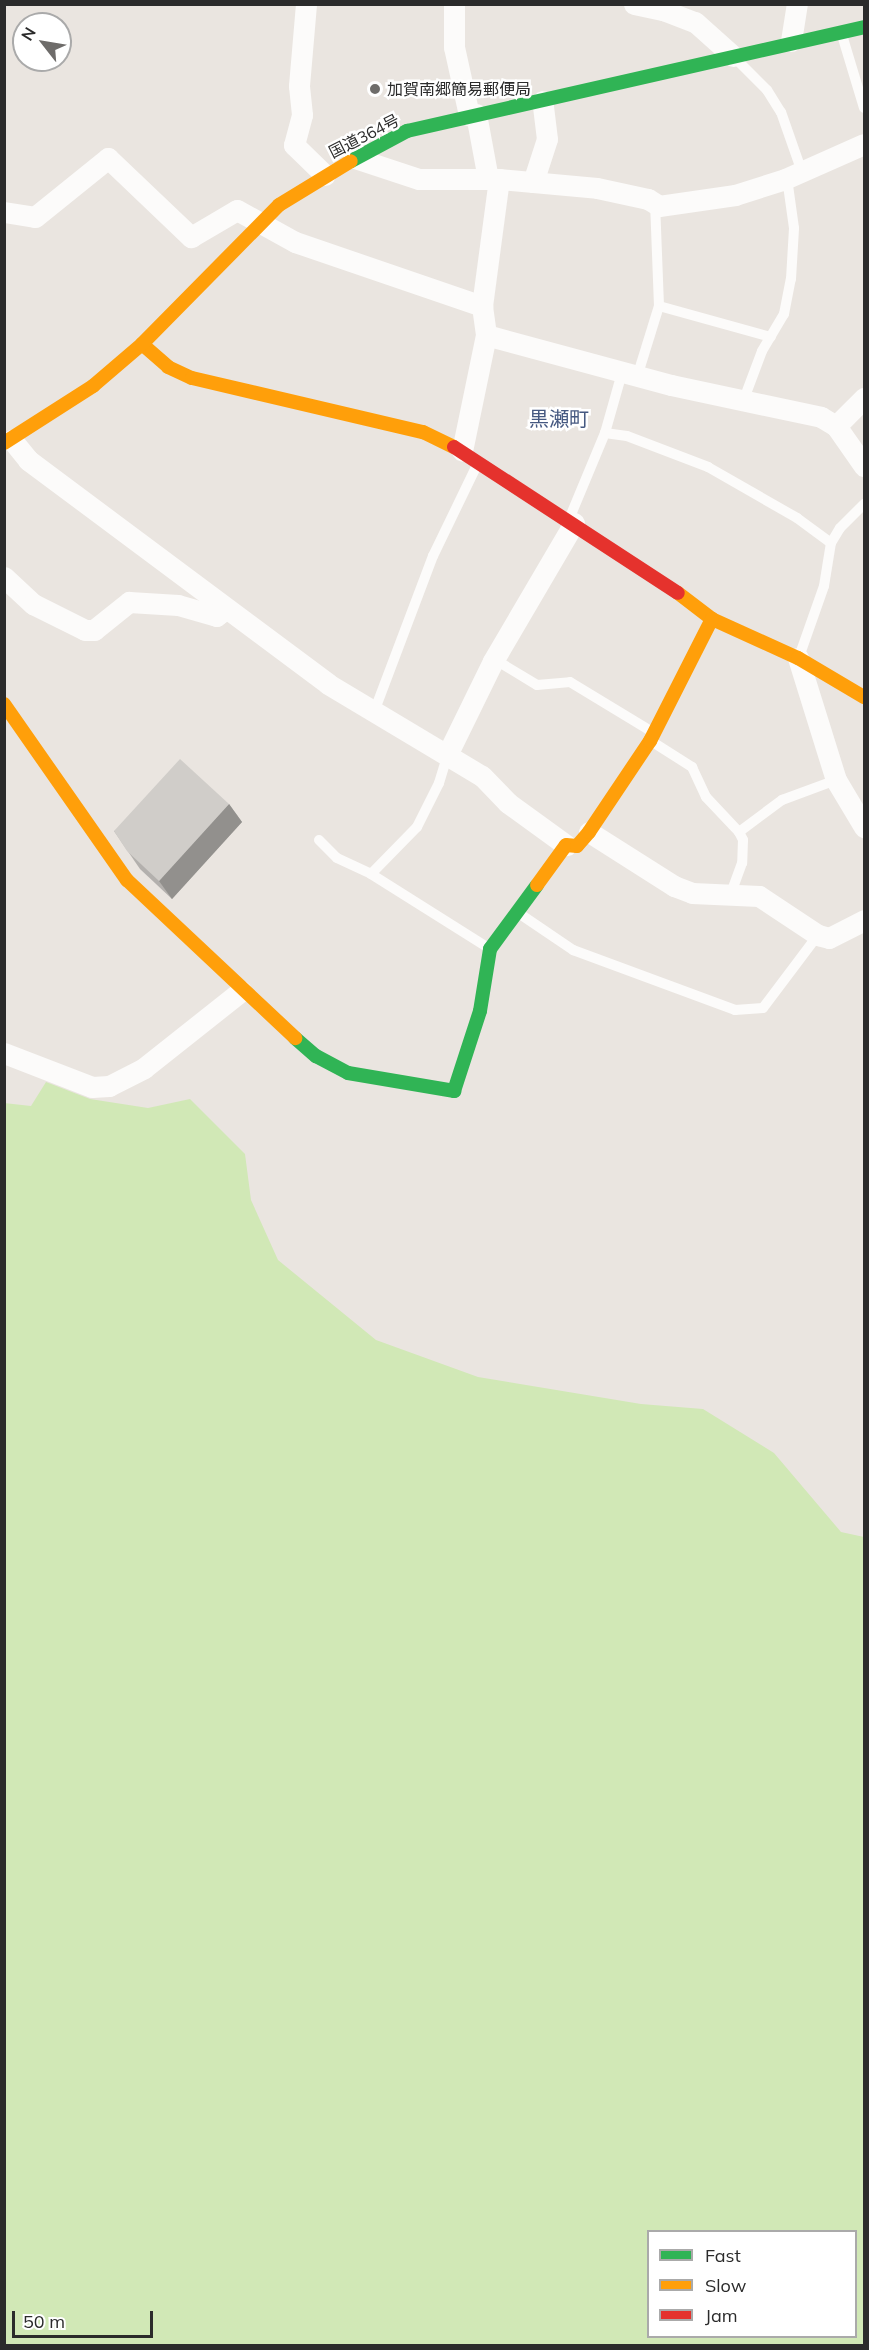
<!DOCTYPE html>
<meta charset="utf-8">
<style>
body{margin:0}
#map{position:relative;width:869px;height:2350px;overflow:hidden;background:#eae5e0;font-family:Mulish,"Noto Sans JP",sans-serif}
div>[style]{position:absolute}
[style*='--x']{left:calc(var(--x)*1px);top:calc(var(--y)*1px);width:calc(var(--w)*1px);rotate:calc(var(--a)*1deg)}
.green>*{inset:0;background:#d1e8b6}
.lane>*{height:10px;margin:-5px;padding:0 5px;transform-origin:5px;border-radius:5px;background:#fcfbfa}
.street>*{height:21px;margin:-10.5px;padding:0 10.5px;transform-origin:10.5px;border-radius:10.5px;background:#fcfbfa}
.fast>*{height:14px;margin:-7px;padding:0 7px;transform-origin:7px;border-radius:7px;background:#30b455}
.slow>*{height:14px;margin:-7px;padding:0 7px;transform-origin:7px;border-radius:7px;background:#ff9f0a}
.jam>*{height:14px;margin:-7px;padding:0 7px;transform-origin:7px;border-radius:7px;background:#e5322d}
.wall>*{inset:0;background:#b3b0ad}
.shaded-wall>*{inset:0;background:#92908d}
.building>*{inset:0;background:#d0cdc9}
.dots>*{width:16px;height:16px;translate:-50% -50%;box-sizing:border-box;border:3px solid #fff;border-radius:50%}
span{translate:-50% -50%;white-space:nowrap;text-align:center;line-height:1.15;-webkit-text-stroke:5px #fff;paint-order:stroke}
.poi-label{font-size:16px;color:#2b2b2b}
.left{translate:0 -50%;text-align:left}
.street-label{font-size:16px;color:#2b2b2b}
.quarter-label{font-size:20px;color:#465981}
.frame{position:absolute;inset:0;border:6px solid #2b2b2b;pointer-events:none}
.legend{position:absolute;left:647px;top:2230px;width:210px;height:108px;box-sizing:border-box;background:#fff;border:2px solid #aaa;margin:0;padding:8px 10px;list-style:none;font-size:18px;color:#2b2b2b}
.legend li{display:flex;align-items:center;gap:12px;height:30px}
.legend b{width:30px;border:2px solid #aaa}
.north{position:absolute;left:12px;top:12px;width:60px;height:60px;box-sizing:border-box;background:#fff;border:2px solid #aaa;border-radius:50%;rotate:301deg;font-size:16px;font-weight:700;line-height:24px;text-align:center;color:#2b2b2b}
.north::after{content:'';display:block;margin:auto;width:21px;height:27px;background:#6e6c6a;clip-path:polygon(50% 0,100% 100%,50% 72%,0 100%)}
.scale{position:absolute;left:12px;top:2311px;width:141px;height:27px;box-sizing:border-box;border:3px solid #2b2b2b;border-top:0;padding-left:8px;font-size:18px;line-height:21px;white-space:nowrap;color:#2b2b2b;-webkit-text-stroke:4px #fff;paint-order:stroke}
</style>
<div id="map">
<div class="green">
<i style="clip-path:polygon(evenodd,46px 1082px,90px 1099px,148px 1108px,190px 1099px,245px 1154px,251px 1200px,278px 1260px,376px 1340px,478px 1377px,641px 1404px,703px 1409px,774px 1453px,841px 1532px,864px 1537px,864px 2345px,5px 2345px,4px 1103px,31px 1106px,46px 1082px,648px 2232px,856px 2232px,856px 2336px,648px 2336px,648px 2232px)"></i>
</div>
<div class="lane">
<i style="--x:842;--y:35;--w:76;--a:73.2"></i>
<i style="--x:737;--y:60;--w:42;--a:45"></i>
<i style="--x:767;--y:90;--w:26;--a:58"></i>
<i style="--x:781;--y:112;--w:64;--a:70.7"></i>
<i style="--x:659;--y:306;--w:116;--a:15.5"></i>
<i style="--x:637;--y:377;--w:74;--a:-72.8"></i>
<i style="--x:659;--y:306;--w:103;--a:-92.2"></i>
<i style="--x:744;--y:399;--w:51;--a:-69.4"></i>
<i style="--x:762;--y:351;--w:43;--a:-59.3"></i>
<i style="--x:784;--y:314;--w:36;--a:-79"></i>
<i style="--x:791;--y:279;--w:51;--a:-86.6"></i>
<i style="--x:794;--y:228;--w:50;--a:-98"></i>
<i style="--x:605;--y:433;--w:22;--a:8"></i>
<i style="--x:627;--y:436;--w:87;--a:20.9"></i>
<i style="--x:708;--y:467;--w:103;--a:29.8"></i>
<i style="--x:797;--y:518;--w:42;--a:36.3"></i>
<i style="--x:570;--y:517;--w:91;--a:-67.4"></i>
<i style="--x:605;--y:433;--w:62;--a:-74.2"></i>
<i style="--x:799;--y:657;--w:75;--a:-70.6"></i>
<i style="--x:824;--y:586;--w:44;--a:-80.8"></i>
<i style="--x:831;--y:543;--w:17;--a:-59"></i>
<i style="--x:840;--y:528;--w:34;--a:-45"></i>
<i style="--x:494;--y:659;--w:50;--a:31.2"></i>
<i style="--x:537;--y:685;--w:33;--a:-5"></i>
<i style="--x:570;--y:682;--w:95;--a:31.2"></i>
<i style="--x:374;--y:712;--w:167;--a:-69.3"></i>
<i style="--x:433;--y:556;--w:103;--a:-64.2"></i>
<i style="--x:651;--y:741;--w:49;--a:32.4"></i>
<i style="--x:692;--y:767;--w:33;--a:65"></i>
<i style="--x:706;--y:797;--w:48;--a:46.7"></i>
<i style="--x:739;--y:832;--w:9;--a:63"></i>
<i style="--x:743;--y:840;--w:23;--a:92"></i>
<i style="--x:742;--y:863;--w:32;--a:110"></i>
<i style="--x:739;--y:832;--w:54;--a:-36.7"></i>
<i style="--x:782;--y:800;--w:58;--a:-20.3"></i>
<i style="--x:319;--y:840;--w:25;--a:45"></i>
<i style="--x:337;--y:858;--w:38;--a:25"></i>
<i style="--x:371;--y:874;--w:141;--a:32.2"></i>
<i style="--x:371;--y:874;--w:66;--a:-45.6"></i>
<i style="--x:417;--y:827;--w:49;--a:-63.4"></i>
<i style="--x:439;--y:783;--w:31;--a:-73"></i>
<i style="--x:517;--y:912;--w:68;--a:34.2"></i>
<i style="--x:573;--y:950;--w:173;--a:20.3"></i>
<i style="--x:735;--y:1010;--w:28;--a:-4"></i>
<i style="--x:763;--y:1008;--w:91;--a:-53"></i>
</div>
<div class="street">
<i style="--x:306;--y:4;--w:82;--a:94.9"></i>
<i style="--x:299;--y:86;--w:29;--a:84"></i>
<i style="--x:302;--y:115;--w:31;--a:105"></i>
<i style="--x:294;--y:145;--w:43;--a:44.1"></i>
<i style="--x:454;--y:4;--w:43;--a:90"></i>
<i style="--x:454;--y:47;--w:70;--a:77.6"></i>
<i style="--x:634;--y:4;--w:30;--a:12"></i>
<i style="--x:663;--y:10;--w:34;--a:21"></i>
<i style="--x:695;--y:22;--w:51;--a:41.8"></i>
<i style="--x:791;--y:41;--w:37;--a:-81"></i>
<i style="--x:476;--y:114;--w:66;--a:79.5"></i>
<i style="--x:355;--y:158;--w:67;--a:18.2"></i>
<i style="--x:419;--y:179;--w:80;--a:0"></i>
<i style="--x:499;--y:179;--w:98;--a:5.2"></i>
<i style="--x:597;--y:188;--w:52;--a:12.2"></i>
<i style="--x:648;--y:199;--w:13;--a:32"></i>
<i style="--x:659;--y:206;--w:77;--a:-8.2"></i>
<i style="--x:735;--y:195;--w:52;--a:-17.7"></i>
<i style="--x:785;--y:179;--w:86;--a:-23.9"></i>
<i style="--x:533;--y:182;--w:45;--a:-72"></i>
<i style="--x:547;--y:139;--w:38;--a:-97"></i>
<i style="--x:4;--y:212;--w:31;--a:9"></i>
<i style="--x:35;--y:217;--w:94;--a:-38.9"></i>
<i style="--x:108;--y:158;--w:115;--a:43.6"></i>
<i style="--x:191;--y:237;--w:53;--a:-30.4"></i>
<i style="--x:237;--y:210;--w:66;--a:28.9"></i>
<i style="--x:295;--y:242;--w:198;--a:18.9"></i>
<i style="--x:482;--y:306;--w:29;--a:82"></i>
<i style="--x:486;--y:335;--w:118;--a:101.7"></i>
<i style="--x:482;--y:306;--w:128;--a:-82.4"></i>
<i style="--x:486;--y:335;--w:192;--a:15.1"></i>
<i style="--x:671;--y:385;--w:153;--a:12"></i>
<i style="--x:821;--y:417;--w:17;--a:31"></i>
<i style="--x:836;--y:426;--w:49;--a:55"></i>
<i style="--x:836;--y:426;--w:40;--a:-45"></i>
<i style="--x:12;--y:440;--w:26;--a:51"></i>
<i style="--x:28;--y:460;--w:374;--a:36.7"></i>
<i style="--x:328;--y:684;--w:179;--a:30.9"></i>
<i style="--x:482;--y:776;--w:37;--a:46"></i>
<i style="--x:508;--y:803;--w:72;--a:35.9"></i>
<i style="--x:4;--y:577;--w:40;--a:43"></i>
<i style="--x:33;--y:604;--w:58;--a:26.6"></i>
<i style="--x:85;--y:630;--w:9;--a:0"></i>
<i style="--x:94;--y:630;--w:45;--a:-38.7"></i>
<i style="--x:129;--y:602;--w:49;--a:3.5"></i>
<i style="--x:178;--y:605;--w:40;--a:16"></i>
<i style="--x:216;--y:616;--w:12;--a:-35"></i>
<i style="--x:798;--y:658;--w:128;--a:72.7"></i>
<i style="--x:836;--y:780;--w:55;--a:59.2"></i>
<i style="--x:448;--y:753;--w:102;--a:-63.9"></i>
<i style="--x:493;--y:661;--w:160;--a:-59.6"></i>
<i style="--x:589;--y:832;--w:101;--a:32.4"></i>
<i style="--x:674;--y:886;--w:19;--a:21"></i>
<i style="--x:692;--y:893;--w:67;--a:2.6"></i>
<i style="--x:759;--y:896;--w:71;--a:33.5"></i>
<i style="--x:818;--y:935;--w:11;--a:15"></i>
<i style="--x:829;--y:938;--w:39;--a:-27"></i>
<i style="--x:4;--y:1053;--w:94;--a:21.1"></i>
<i style="--x:92;--y:1087;--w:17;--a:-3"></i>
<i style="--x:109;--y:1086;--w:39;--a:-27"></i>
<i style="--x:144;--y:1068;--w:124;--a:-38.4"></i>
</div>
<div class="fast">
<i style="--x:351;--y:161;--w:64;--a:-28.2"></i>
<i style="--x:407;--y:131;--w:469;--a:-12.8"></i>
<i style="--x:295;--y:1038;--w:28;--a:41"></i>
<i style="--x:316;--y:1056;--w:36;--a:28"></i>
<i style="--x:348;--y:1073;--w:108;--a:9.6"></i>
<i style="--x:454;--y:1091;--w:84;--a:-72"></i>
<i style="--x:480;--y:1011;--w:63;--a:-80.8"></i>
<i style="--x:490;--y:949;--w:79;--a:-53.7"></i>
</div>
<div class="slow">
<i style="--x:142;--y:344;--w:35;--a:41"></i>
<i style="--x:168;--y:367;--w:26;--a:25"></i>
<i style="--x:192;--y:378;--w:237;--a:13.2"></i>
<i style="--x:423;--y:432;--w:34;--a:26"></i>
<i style="--x:4;--y:443;--w:106;--a:-32.6"></i>
<i style="--x:93;--y:386;--w:65;--a:-40.6"></i>
<i style="--x:142;--y:344;--w:195;--a:-45.4"></i>
<i style="--x:279;--y:205;--w:84;--a:-31.4"></i>
<i style="--x:678;--y:593;--w:43;--a:37.4"></i>
<i style="--x:712;--y:619;--w:94;--a:24.4"></i>
<i style="--x:798;--y:658;--w:77;--a:30.6"></i>
<i style="--x:4;--y:704;--w:215;--a:55.1"></i>
<i style="--x:127;--y:880;--w:231;--a:43.2"></i>
<i style="--x:537;--y:885;--w:49;--a:-54.1"></i>
<i style="--x:566;--y:845;--w:11;--a:5"></i>
<i style="--x:577;--y:846;--w:18;--a:-49"></i>
<i style="--x:589;--y:832;--w:110;--a:-56.2"></i>
<i style="--x:650;--y:741;--w:137;--a:-63.1"></i>
</div>
<div class="jam">
<i style="--x:454;--y:447;--w:267;--a:33.1"></i>
</div>
<div class="wall">
<i style="clip-path:polygon(229px 804px,242px 822px,172px 899px,140px 869px,114px 831px)"></i>
</div>
<div class="shaded-wall">
<i style="clip-path:polygon(229px 804px,242px 822px,172px 899px,159px 881px)"></i>
</div>
<div class="building">
<i style="clip-path:polygon(180px 759px,229px 804px,159px 881px,127px 851px,114px 831px)"></i>
</div>
<div class="dots">
<i style="left:375px;top:89px;background:#6e6c6a"></i>
</div>
<div class="poi-label">
<span class="left" style="left:387px;top:89px">加賀南郷簡易郵便局</span>
</div>
<div class="street-label">
<span style="left:364px;top:136px;rotate:-27deg">国道364号</span>
</div>
<div class="quarter-label">
<span style="left:559px;top:418px">黒瀬町</span>
</div>
<div class="frame"></div>
<ul class="legend">
<li><b style="height:8px;background:#30b455"></b>Fast</li>
<li><b style="height:8px;background:#ff9f0a"></b>Slow</li>
<li><b style="height:8px;background:#e5322d"></b>Jam</li>
</ul>
<div class="north">N</div>
<div class="scale">50 m</div>
</div>
